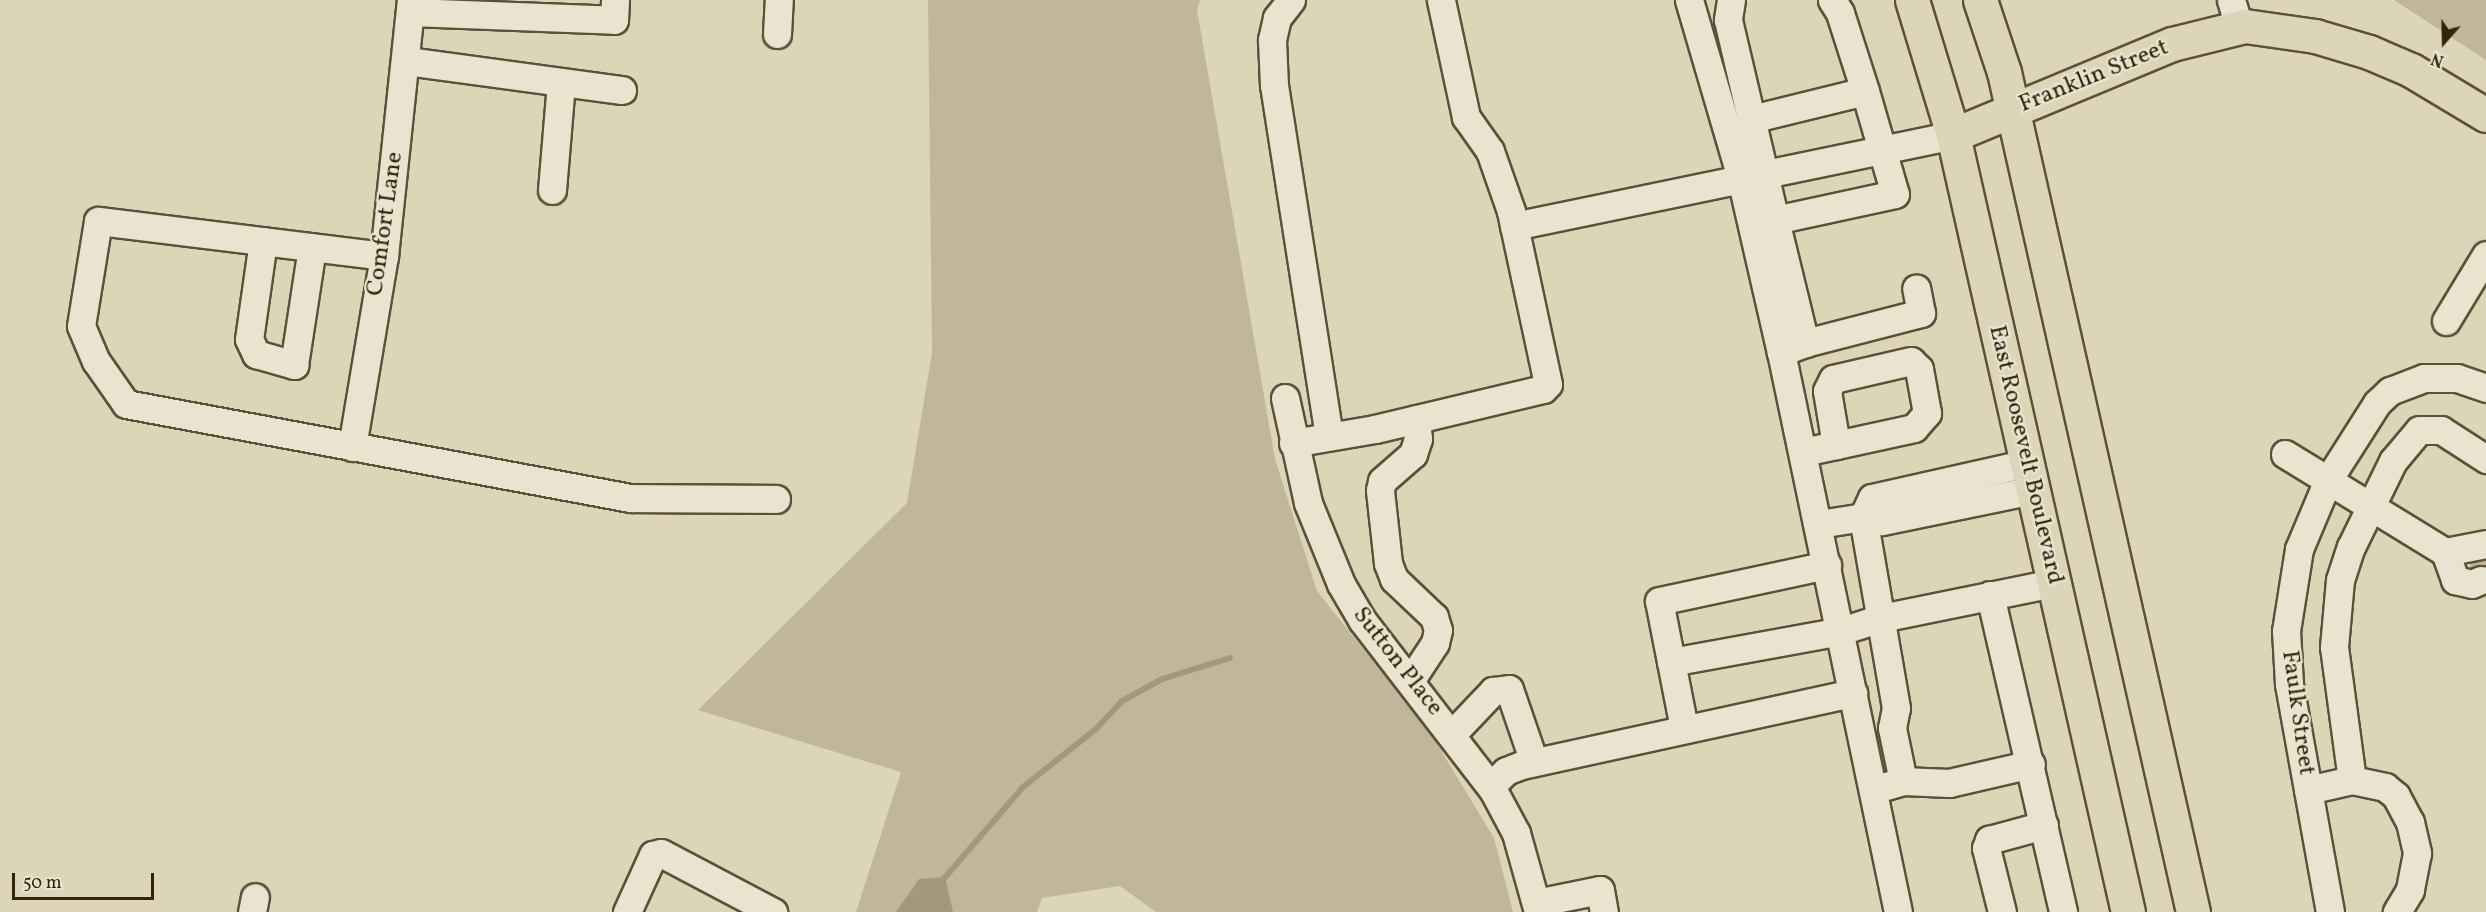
<!DOCTYPE html>
<style>
body{margin:0}
#map{position:relative;width:2486px;height:912px;overflow:hidden;background:#ddd5b7;font-family:Vollkorn,serif}
div>[style]{position:absolute}
[style*='--x']{left:calc(var(--x)*1px);top:calc(var(--y)*1px);width:calc(var(--w)*1px);rotate:calc(var(--a)*1deg)}
.green>*{inset:0;background:#c0b79a}
.water>*{inset:0;background:#a3987d}
.stream>*{height:6px;margin:-3px;padding:0 3px;transform-origin:3px;border-radius:3px;background:#a3987d}
.minor-tunnel>*{height:27px;margin-top:-13.5px;transform-origin:0;background:repeating-linear-gradient(90deg,#bbb195 0 27px,transparent 0 41px)}
.roads{filter:drop-shadow(2px 0 #5e4f37) drop-shadow(-2px 0 #5e4f37) drop-shadow(0 2px #5e4f37) drop-shadow(0 -2px #5e4f37)}
.minor>*{height:27px;margin:-13.5px;padding:0 13.5px;transform-origin:13.5px;border-radius:13.5px;background:#e9e4d0}
.major>*{height:33px;margin:-16.5px;padding:0 16.5px;transform-origin:16.5px;border-radius:16.5px;background:#ddd5b7}
.highway>*{height:33px;margin:-16.5px;padding:0 16.5px;transform-origin:16.5px;border-radius:16.5px;background:#ddd5b7}
span{translate:-50% -50%;white-space:nowrap;text-align:center;line-height:1.15;-webkit-text-stroke:4.5px #e9e4d0;paint-order:stroke}
.street-label{font-size:24px;color:#33220c}
.north{position:absolute;left:2414px;top:12px;width:60px;height:60px;-webkit-text-stroke:4px #e9e4d0;paint-order:stroke;rotate:200deg;font-size:16px;font-weight:700;line-height:24px;text-align:center;color:#33220c}
.north::after{content:'';display:block;margin:auto;width:21px;height:27px;background:#33220c;clip-path:polygon(50% 0,100% 100%,50% 72%,0 100%)}
.scale{position:absolute;left:12px;top:873px;width:142px;height:27px;box-sizing:border-box;border:3px solid #33220c;border-top:0;padding-left:8px;font-size:18px;line-height:21px;white-space:nowrap;color:#33220c;-webkit-text-stroke:4px #e9e4d0;paint-order:stroke}
</style>
<div id="map">
<div class="green">
<i style="clip-path:polygon(928px 0,1200px 0,1197px 10px,1275px 459px,1317px 591px,1431px 734px,1494px 838px,1513px 912px,1156px 912px,1120px 886px,1042px 898px,1037px 912px,856px 912px,901px 772px,698px 710px,907px 503px,932px 353px)"></i>
<i style="clip-path:polygon(2394px 0,2486px 0,2486px 60px)"></i>
</div>
<div class="water">
<i style="clip-path:polygon(945px 877px,953px 912px,896px 912px,919px 879px)"></i>
</div>
<div class="stream">
<i style="--x:941;--y:882;--w:125;--a:-49.2"></i>
<i style="--x:1023;--y:787;--w:93;--a:-38.5"></i>
<i style="--x:1096;--y:729;--w:38;--a:-47"></i>
<i style="--x:1122;--y:701;--w:46;--a:-28.8"></i>
<i style="--x:1162;--y:679;--w:71;--a:-17.2"></i>
</div>
<div class="minor-tunnel">
<i style="--x:2481;--y:580;--w:21;--a:-79"></i>
</div>
<div class="roads">
<div class="minor">
<i style="--x:1291;--y:0;--w:23;--a:128"></i>
<i style="--x:1277;--y:18;--w:23;--a:103"></i>
<i style="--x:1272;--y:40;--w:45;--a:87.5"></i>
<i style="--x:1274;--y:85;--w:354;--a:81.1"></i>
<i style="--x:1689;--y:0;--w:185;--a:73.7"></i>
<i style="--x:1741;--y:178;--w:179;--a:77.1"></i>
<i style="--x:1781;--y:352;--w:572;--a:78.2"></i>
<i style="--x:1731;--y:0;--w:20;--a:99"></i>
<i style="--x:1728;--y:20;--w:205;--a:76.8"></i>
<i style="--x:1832;--y:0;--w:15;--a:58"></i>
<i style="--x:1840;--y:13;--w:82;--a:72.2"></i>
<i style="--x:2231;--y:0;--w:28;--a:73"></i>
<i style="--x:410;--y:12;--w:204;--a:2.2"></i>
<i style="--x:614;--y:20;--w:20;--a:-87"></i>
<i style="--x:777;--y:34;--w:34;--a:-87"></i>
<i style="--x:407;--y:61;--w:217;--a:7.7"></i>
<i style="--x:1751;--y:119;--w:117;--a:-13.8"></i>
<i style="--x:1865;--y:91;--w:107;--a:73.8"></i>
<i style="--x:1895;--y:194;--w:123;--a:167.8"></i>
<i style="--x:1775;--y:220;--w:127;--a:76.3"></i>
<i style="--x:1805;--y:343;--w:26;--a:159"></i>
<i style="--x:552;--y:190;--w:108;--a:-85.2"></i>
<i style="--x:1514;--y:226;--w:448;--a:-11.7"></i>
<i style="--x:263;--y:241;--w:99;--a:98.1"></i>
<i style="--x:249;--y:339;--w:17;--a:65"></i>
<i style="--x:256;--y:354;--w:40;--a:16"></i>
<i style="--x:294;--y:365;--w:119;--a:-81.3"></i>
<i style="--x:384;--y:256;--w:288;--a:-173"></i>
<i style="--x:98;--y:221;--w:106;--a:99.2"></i>
<i style="--x:81;--y:326;--w:38;--a:67"></i>
<i style="--x:96;--y:361;--w:52;--a:55.1"></i>
<i style="--x:126;--y:404;--w:513;--a:10.56"></i>
<i style="--x:630;--y:498;--w:146;--a:0.4"></i>
<i style="--x:2446;--y:321;--w:77;--a:-58.8"></i>
<i style="--x:1805;--y:343;--w:120;--a:-14.5"></i>
<i style="--x:1921;--y:313;--w:25;--a:-101"></i>
<i style="--x:1285;--y:398;--w:107;--a:77.6"></i>
<i style="--x:1308;--y:503;--w:87;--a:67.8"></i>
<i style="--x:1341;--y:584;--w:42;--a:59.7"></i>
<i style="--x:1362;--y:620;--w:215;--a:52.4"></i>
<i style="--x:1493;--y:790;--w:49;--a:61.9"></i>
<i style="--x:1516;--y:833;--w:82;--a:74.4"></i>
<i style="--x:1293;--y:443;--w:83;--a:-9.7"></i>
<i style="--x:1375;--y:429;--w:173;--a:-13.4"></i>
<i style="--x:1543;--y:389;--w:7;--a:-45"></i>
<i style="--x:1548;--y:384;--w:177;--a:-102.1"></i>
<i style="--x:1511;--y:211;--w:64;--a:-109.3"></i>
<i style="--x:1490;--y:151;--w:42;--a:-125.2"></i>
<i style="--x:1466;--y:117;--w:120;--a:-102.1"></i>
<i style="--x:352;--y:447;--w:194;--a:-80.5"></i>
<i style="--x:384;--y:256;--w:257;--a:-84"></i>
<i style="--x:1803;--y:452;--w:34;--a:-12"></i>
<i style="--x:1836;--y:445;--w:80;--a:-12.3"></i>
<i style="--x:1914;--y:428;--w:20;--a:-49"></i>
<i style="--x:1927;--y:413;--w:45;--a:-100.3"></i>
<i style="--x:1919;--y:369;--w:11;--a:-135"></i>
<i style="--x:1911;--y:361;--w:80;--a:167"></i>
<i style="--x:1833;--y:379;--w:13;--a:117"></i>
<i style="--x:1827;--y:391;--w:55;--a:80.5"></i>
<i style="--x:2285;--y:454;--w:188;--a:31.5"></i>
<i style="--x:2445;--y:552;--w:42;--a:-11"></i>
<i style="--x:1819;--y:524;--w:45;--a:-9"></i>
<i style="--x:1863;--y:517;--w:19;--a:12"></i>
<i style="--x:1882;--y:521;--w:154;--a:-11.6"></i>
<i style="--x:2445;--y:552;--w:30;--a:70"></i>
<i style="--x:2455;--y:580;--w:17;--a:13"></i>
<i style="--x:2472;--y:584;--w:10;--a:-24"></i>
<i style="--x:1990;--y:595;--w:325;--a:77"></i>
<i style="--x:1671;--y:662;--w:173;--a:-10.3"></i>
<i style="--x:1841;--y:631;--w:42;--a:-18"></i>
<i style="--x:1881;--y:618;--w:176;--a:-11.5"></i>
<i style="--x:1410;--y:681;--w:45;--a:-56.7"></i>
<i style="--x:1435;--y:643;--w:13;--a:-77"></i>
<i style="--x:1438;--y:630;--w:14;--a:-107"></i>
<i style="--x:1434;--y:617;--w:55;--a:-136.5"></i>
<i style="--x:1394;--y:579;--w:17;--a:-111"></i>
<i style="--x:1388;--y:563;--w:73;--a:-96.3"></i>
<i style="--x:1380;--y:490;--w:9;--a:-77"></i>
<i style="--x:1382;--y:481;--w:41;--a:-41.1"></i>
<i style="--x:1413;--y:454;--w:16;--a:-72"></i>
<i style="--x:1418;--y:439;--w:20;--a:-96"></i>
<i style="--x:1684;--y:728;--w:129;--a:-101.1"></i>
<i style="--x:1659;--y:601;--w:172;--a:-12.1"></i>
<i style="--x:1453;--y:733;--w:58;--a:-46.4"></i>
<i style="--x:1493;--y:691;--w:16;--a:-7"></i>
<i style="--x:1509;--y:689;--w:77;--a:71.1"></i>
<i style="--x:2352;--y:780;--w:134;--a:-97.7"></i>
<i style="--x:2334;--y:647;--w:67;--a:-84.9"></i>
<i style="--x:2340;--y:580;--w:35;--a:-72"></i>
<i style="--x:2351;--y:547;--w:96;--a:-64"></i>
<i style="--x:2393;--y:461;--w:40;--a:-50"></i>
<i style="--x:2419;--y:430;--w:22;--a:0"></i>
<i style="--x:2441;--y:430;--w:54;--a:32.8"></i>
<i style="--x:1903;--y:781;--w:54;--a:-101.7"></i>
<i style="--x:1892;--y:728;--w:20;--a:-79"></i>
<i style="--x:1896;--y:708;--w:194;--a:-99.8"></i>
<i style="--x:1863;--y:517;--w:21;--a:-65"></i>
<i style="--x:1872;--y:498;--w:159;--a:-12.7"></i>
<i style="--x:1491;--y:786;--w:21;--a:-45"></i>
<i style="--x:1506;--y:771;--w:17;--a:-21"></i>
<i style="--x:1522;--y:765;--w:339;--a:-12.3"></i>
<i style="--x:1886;--y:786;--w:18;--a:-16"></i>
<i style="--x:1903;--y:781;--w:46;--a:2.5"></i>
<i style="--x:1949;--y:783;--w:84;--a:-13"></i>
<i style="--x:2308;--y:790;--w:45;--a:-12.8"></i>
<i style="--x:2352;--y:780;--w:34;--a:12"></i>
<i style="--x:2385;--y:787;--w:14;--a:39"></i>
<i style="--x:2396;--y:796;--w:30;--a:62"></i>
<i style="--x:2410;--y:822;--w:32;--a:77"></i>
<i style="--x:2417;--y:853;--w:38;--a:101"></i>
<i style="--x:2410;--y:890;--w:26;--a:121"></i>
<i style="--x:1536;--y:903;--w:65;--a:-11.5"></i>
<i style="--x:1600;--y:890;--w:22;--a:80"></i>
<i style="--x:252;--y:912;--w:15;--a:-79"></i>
<i style="--x:627;--y:912;--w:63;--a:-65.5"></i>
<i style="--x:653;--y:855;--w:8;--a:-14"></i>
<i style="--x:661;--y:853;--w:127;--a:27.8"></i>
<i style="--x:2002;--y:912;--w:66;--a:-104"></i>
<i style="--x:1986;--y:848;--w:9;--a:-69"></i>
<i style="--x:1989;--y:840;--w:57;--a:-15.3"></i>
<i style="--x:2330;--y:912;--w:232;--a:-100.2"></i>
<i style="--x:2289;--y:684;--w:53;--a:-93.2"></i>
<i style="--x:2286;--y:631;--w:83;--a:-81"></i>
<i style="--x:2299;--y:549;--w:75;--a:-67.2"></i>
<i style="--x:2328;--y:480;--w:91;--a:-57.5"></i>
<i style="--x:2377;--y:403;--w:18;--a:-43"></i>
<i style="--x:2390;--y:391;--w:36;--a:-21"></i>
<i style="--x:2424;--y:378;--w:33;--a:0"></i>
<i style="--x:2457;--y:378;--w:31;--a:19"></i>
</div>
<div class="major">
<i style="--x:1953;--y:135;--w:237;--a:-22.6"></i>
<i style="--x:2172;--y:44;--w:75;--a:-13.9"></i>
<i style="--x:2245;--y:26;--w:71;--a:8.1"></i>
<i style="--x:2315;--y:36;--w:56;--a:16.5"></i>
<i style="--x:2369;--y:52;--w:46;--a:23.2"></i>
<i style="--x:2411;--y:70;--w:87;--a:31"></i>
</div>
<div class="highway">
<i style="--x:1912;--y:0;--w:141;--a:73.1"></i>
<i style="--x:1953;--y:135;--w:796;--a:77.31"></i>
<i style="--x:1980;--y:0;--w:76;--a:71.6"></i>
<i style="--x:2004;--y:72;--w:861;--a:77.32"></i>
</div>
</div>
<div class="street-label">
<span style="left:2094px;top:77px;rotate:-22deg">Franklin Street</span>
<span style="left:386px;top:224px;rotate:-82deg">Comfort Lane</span>
<span style="left:2025px;top:455px;rotate:77deg">East Roosevelt Boulevard</span>
<span style="left:1397px;top:662px;rotate:52deg">Sutton Place</span>
<span style="left:2297px;top:713px;rotate:82deg">Faulk Street</span>
</div>
<div class="north">N</div>
<div class="scale">50 m</div>
</div>
